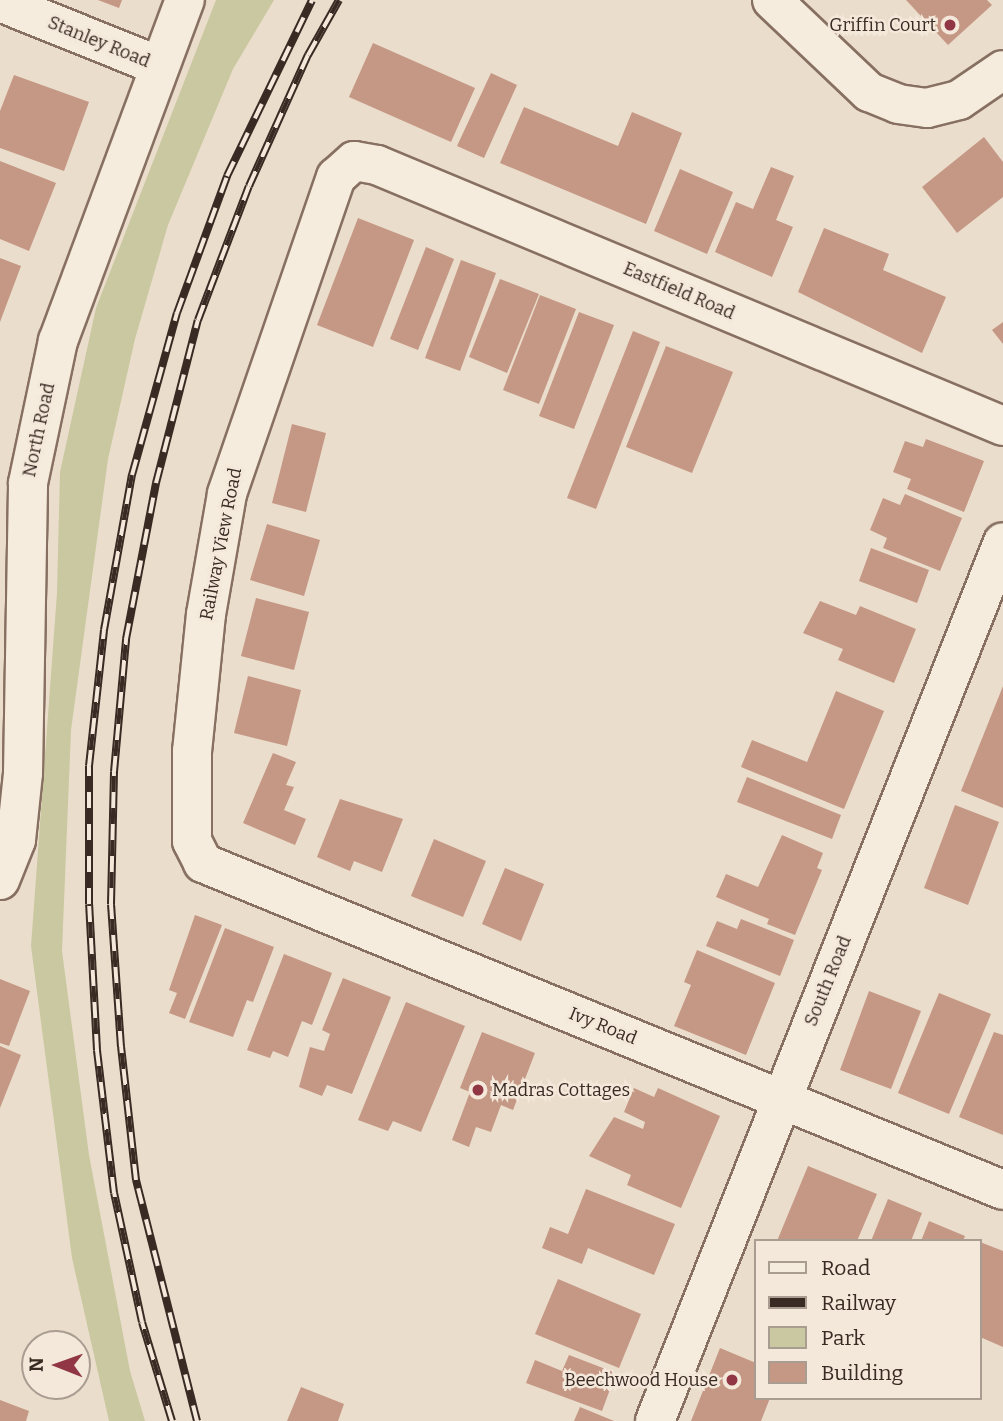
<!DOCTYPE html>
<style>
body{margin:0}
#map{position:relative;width:1003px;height:1421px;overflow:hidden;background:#ebddcb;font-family:Bitter,serif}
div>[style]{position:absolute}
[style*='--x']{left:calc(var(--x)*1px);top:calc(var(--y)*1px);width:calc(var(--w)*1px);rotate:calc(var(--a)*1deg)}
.green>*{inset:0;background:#c9c8a0}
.building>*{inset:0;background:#c59785}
.roads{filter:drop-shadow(2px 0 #877061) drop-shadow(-2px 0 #877061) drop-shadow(0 2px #877061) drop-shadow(0 -2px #877061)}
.minor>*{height:38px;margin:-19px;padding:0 19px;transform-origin:19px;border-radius:19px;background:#f6ecde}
.rail>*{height:8px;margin-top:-4px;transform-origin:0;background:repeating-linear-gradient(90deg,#f3e8da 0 16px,#392a23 0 32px);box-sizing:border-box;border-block:2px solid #392a23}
.dots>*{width:19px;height:19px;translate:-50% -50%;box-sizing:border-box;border:4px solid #f3e8da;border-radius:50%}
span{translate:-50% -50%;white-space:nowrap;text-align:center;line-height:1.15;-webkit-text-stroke:5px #f3e8da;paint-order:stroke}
.poi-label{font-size:18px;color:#392a23}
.right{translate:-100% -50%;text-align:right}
.left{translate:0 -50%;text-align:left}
.street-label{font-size:18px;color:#392a23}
.legend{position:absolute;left:754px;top:1239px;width:228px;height:161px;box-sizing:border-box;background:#f3e8da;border:2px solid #a99c91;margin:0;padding:9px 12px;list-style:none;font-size:21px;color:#392a23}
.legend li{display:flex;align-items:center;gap:14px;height:35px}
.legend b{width:35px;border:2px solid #a99c91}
.north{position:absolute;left:21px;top:1330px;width:70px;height:70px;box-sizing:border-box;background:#f3e8da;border:2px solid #a99c91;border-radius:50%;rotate:271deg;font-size:19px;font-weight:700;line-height:28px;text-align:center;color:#392a23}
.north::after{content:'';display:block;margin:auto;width:24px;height:32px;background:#903644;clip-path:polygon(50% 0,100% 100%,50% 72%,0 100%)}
</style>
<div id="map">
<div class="green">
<i style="clip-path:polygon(216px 0,274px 0,233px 69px,168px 225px,135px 339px,108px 459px,71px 730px,62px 951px,89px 1155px,130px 1371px,145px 1421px,109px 1421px,72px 1258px,31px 946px,57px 593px,60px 472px,96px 308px)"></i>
</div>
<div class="building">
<i style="clip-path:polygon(98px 0,122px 0,119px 8px)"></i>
<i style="clip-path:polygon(906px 0,987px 0,992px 5px,948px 45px)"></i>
<i style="clip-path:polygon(373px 43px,475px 88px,451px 142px,349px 97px)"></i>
<i style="clip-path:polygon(491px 73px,517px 85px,484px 158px,457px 146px)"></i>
<i style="clip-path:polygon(14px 75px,89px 102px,64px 171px,0 148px,0 111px)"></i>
<i style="clip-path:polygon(524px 107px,618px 146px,632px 112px,682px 133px,646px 224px,500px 163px)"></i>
<i style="clip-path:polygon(984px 137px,1003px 162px,1003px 197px,957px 233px,922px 187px)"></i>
<i style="clip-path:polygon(0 161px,56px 183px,29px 251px,0 239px)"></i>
<i style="clip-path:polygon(771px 167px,794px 176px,776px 220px,793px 227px,772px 277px,715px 252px,736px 202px,753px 209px)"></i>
<i style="clip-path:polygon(680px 169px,733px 192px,707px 254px,654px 231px)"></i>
<i style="clip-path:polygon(358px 218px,414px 240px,373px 347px,317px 325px)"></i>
<i style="clip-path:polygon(824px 228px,889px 254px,883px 270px,946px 297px,922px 353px,798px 292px)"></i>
<i style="clip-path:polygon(426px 247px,454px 259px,418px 350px,390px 339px)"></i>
<i style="clip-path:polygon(0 258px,21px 266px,0 322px)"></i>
<i style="clip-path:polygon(461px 260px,496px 273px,460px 371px,425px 358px)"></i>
<i style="clip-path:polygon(500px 279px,539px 294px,507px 373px,469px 357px)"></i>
<i style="clip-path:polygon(540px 295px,576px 309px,539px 404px,503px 390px)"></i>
<i style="clip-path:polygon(579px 312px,614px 325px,574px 429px,539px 416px)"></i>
<i style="clip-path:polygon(1003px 322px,1003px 344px,992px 330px)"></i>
<i style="clip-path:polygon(633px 331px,660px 342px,596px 509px,567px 498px)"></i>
<i style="clip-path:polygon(666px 346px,733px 372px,692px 473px,626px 447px)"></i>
<i style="clip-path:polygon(292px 424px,326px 433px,306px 512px,272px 503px)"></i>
<i style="clip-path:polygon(926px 439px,984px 461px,964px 512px,907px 489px,911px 479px,893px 472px,905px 441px,923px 447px)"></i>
<i style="clip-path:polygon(905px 494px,962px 518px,940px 571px,883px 548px,887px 538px,870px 530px,883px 498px,900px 505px)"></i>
<i style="clip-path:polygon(267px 524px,320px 540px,304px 596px,250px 580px)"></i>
<i style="clip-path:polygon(871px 548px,929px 570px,917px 603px,859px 581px)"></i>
<i style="clip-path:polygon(256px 598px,309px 612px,294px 670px,241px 656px)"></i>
<i style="clip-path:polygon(820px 601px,856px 615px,860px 606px,916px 629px,894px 683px,838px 660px,843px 649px,803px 633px)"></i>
<i style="clip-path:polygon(248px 676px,301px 690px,287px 746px,234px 733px)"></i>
<i style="clip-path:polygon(1003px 686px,1003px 808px,961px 791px)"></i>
<i style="clip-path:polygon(836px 691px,884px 711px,844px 809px,741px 767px,752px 740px,807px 762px)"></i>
<i style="clip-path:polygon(273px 753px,296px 762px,286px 785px,294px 787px,284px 810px,306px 819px,295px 845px,243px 823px)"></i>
<i style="clip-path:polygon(747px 777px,841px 815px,832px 839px,737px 802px)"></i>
<i style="clip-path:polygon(340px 799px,403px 819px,382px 872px,354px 861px,350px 871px,317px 857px)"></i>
<i style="clip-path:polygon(955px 805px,999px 822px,968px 905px,924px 888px)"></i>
<i style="clip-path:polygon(782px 835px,823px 853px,817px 868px,822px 870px,795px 935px,767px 924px,769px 919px,716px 897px,726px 874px,758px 887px)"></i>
<i style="clip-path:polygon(434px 839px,486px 861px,463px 917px,411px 896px)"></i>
<i style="clip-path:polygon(505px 868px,544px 884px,521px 941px,482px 924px)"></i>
<i style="clip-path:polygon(195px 915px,222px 925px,185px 1019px,169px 1013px,177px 993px,169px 990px)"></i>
<i style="clip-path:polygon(741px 919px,794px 940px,780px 976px,706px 946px,717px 921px,737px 929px)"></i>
<i style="clip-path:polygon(225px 928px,274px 947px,253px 1002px,247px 1000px,233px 1037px,189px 1022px)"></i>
<i style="clip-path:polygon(697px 950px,775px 983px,746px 1055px,674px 1026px,691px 985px,684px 982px)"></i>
<i style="clip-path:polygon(284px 954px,332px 973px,312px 1025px,302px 1021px,288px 1057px,273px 1051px,270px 1058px,247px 1050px)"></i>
<i style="clip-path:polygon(343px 978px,391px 997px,352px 1094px,327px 1085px,322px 1096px,299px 1087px,310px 1047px,324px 1051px,330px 1034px,322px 1030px)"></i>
<i style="clip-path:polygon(0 979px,30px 991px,9px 1046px,0 1043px)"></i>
<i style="clip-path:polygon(869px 991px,921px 1011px,891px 1089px,840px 1070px)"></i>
<i style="clip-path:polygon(939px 993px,991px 1014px,949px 1114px,898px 1093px)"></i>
<i style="clip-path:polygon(406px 1002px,465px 1026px,421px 1132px,393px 1121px,388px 1131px,358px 1120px)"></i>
<i style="clip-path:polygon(482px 1032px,535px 1053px,513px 1110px,501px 1105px,491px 1132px,476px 1127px,469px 1147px,452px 1140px,470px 1092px,460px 1088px)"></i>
<i style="clip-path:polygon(994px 1032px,1003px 1035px,1003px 1135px,959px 1117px)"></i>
<i style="clip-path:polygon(0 1046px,21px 1055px,0 1108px)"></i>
<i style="clip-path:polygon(634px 1088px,654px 1097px,658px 1088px,720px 1116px,681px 1208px,627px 1185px,631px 1175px,589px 1156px,614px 1117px,643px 1129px,645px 1122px,624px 1112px)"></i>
<i style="clip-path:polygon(808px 1166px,877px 1194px,857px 1241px,777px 1241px)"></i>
<i style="clip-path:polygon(586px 1189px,675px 1224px,654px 1275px,588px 1248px,582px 1264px,542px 1248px,550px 1227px,568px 1234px)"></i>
<i style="clip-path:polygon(888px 1199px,922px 1213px,911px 1241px,871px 1241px)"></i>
<i style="clip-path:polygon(929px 1221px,965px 1236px,963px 1241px,921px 1241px)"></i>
<i style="clip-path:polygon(980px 1242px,1003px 1251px,1003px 1347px,980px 1337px)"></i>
<i style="clip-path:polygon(558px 1279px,641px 1314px,619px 1368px,535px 1334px)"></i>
<i style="clip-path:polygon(720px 1348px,756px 1363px,756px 1398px,770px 1398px,761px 1421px,691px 1421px)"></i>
<i style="clip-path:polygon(569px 1355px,616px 1373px,602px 1411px,526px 1383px,535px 1360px,562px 1371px)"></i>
<i style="clip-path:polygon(301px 1387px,344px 1404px,338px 1421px,287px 1421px)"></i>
<i style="clip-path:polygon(0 1400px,29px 1411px,26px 1421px,0 1421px)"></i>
<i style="clip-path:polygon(580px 1407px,614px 1421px,574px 1421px)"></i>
</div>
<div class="roads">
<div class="minor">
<i style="--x:772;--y:0;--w:134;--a:43.5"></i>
<i style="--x:869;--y:92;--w:31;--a:22"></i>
<i style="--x:898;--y:104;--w:29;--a:8"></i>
<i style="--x:927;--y:108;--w:33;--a:-14"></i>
<i style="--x:959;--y:100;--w:53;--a:-34.3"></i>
<i style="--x:0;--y:2;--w:171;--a:21.9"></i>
<i style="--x:1003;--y:426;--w:678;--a:-157.37"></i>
<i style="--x:377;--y:165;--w:23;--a:-170"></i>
<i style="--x:354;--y:161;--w:24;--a:138"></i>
<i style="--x:336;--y:177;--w:335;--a:109"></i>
<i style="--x:227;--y:494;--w:122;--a:99.9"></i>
<i style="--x:206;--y:614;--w:138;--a:95.8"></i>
<i style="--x:192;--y:751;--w:90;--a:90"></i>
<i style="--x:192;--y:841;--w:25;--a:63"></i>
<i style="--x:203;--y:863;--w:864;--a:22.23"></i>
<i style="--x:0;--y:880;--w:43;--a:-68.2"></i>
<i style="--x:16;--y:840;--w:67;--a:-84"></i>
<i style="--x:23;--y:773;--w:290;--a:-89"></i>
<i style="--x:28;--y:483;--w:145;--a:-78.1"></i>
<i style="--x:58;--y:341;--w:364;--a:-69.6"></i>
<i style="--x:655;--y:1421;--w:945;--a:-68.4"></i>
</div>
</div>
<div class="rail">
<i style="--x:172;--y:1421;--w:103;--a:-106.9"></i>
<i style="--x:142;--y:1322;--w:132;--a:-102.2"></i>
<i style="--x:114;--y:1193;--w:144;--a:-96.8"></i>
<i style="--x:97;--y:1050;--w:146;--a:-93.1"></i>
<i style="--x:89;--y:904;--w:138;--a:-90"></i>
<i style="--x:89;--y:766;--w:137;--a:-83.7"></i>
<i style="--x:104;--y:630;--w:158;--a:-79.8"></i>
<i style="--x:132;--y:475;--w:168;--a:-74.5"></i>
<i style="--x:177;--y:313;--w:146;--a:-69.9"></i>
<i style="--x:227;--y:176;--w:195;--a:-64.2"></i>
<i style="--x:197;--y:1421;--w:249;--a:-104.2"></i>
<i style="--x:136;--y:1180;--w:134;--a:-96.4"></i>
<i style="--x:121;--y:1047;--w:143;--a:-94"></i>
<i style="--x:111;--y:904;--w:132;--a:-88.7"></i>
<i style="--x:114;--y:772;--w:134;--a:-84.8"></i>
<i style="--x:126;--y:639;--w:159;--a:-79.1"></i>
<i style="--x:156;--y:483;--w:168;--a:-75.6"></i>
<i style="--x:198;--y:320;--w:143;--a:-69.2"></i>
<i style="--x:249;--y:186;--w:144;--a:-65.8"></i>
<i style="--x:308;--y:55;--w:63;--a:-60.6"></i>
</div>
<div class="dots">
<i style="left:950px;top:25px;background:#903644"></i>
<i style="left:478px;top:1090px;background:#903644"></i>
<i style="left:732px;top:1380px;background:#903644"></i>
</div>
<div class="poi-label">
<span class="right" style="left:936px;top:25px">Griffin Court</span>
<span class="left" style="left:492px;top:1090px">Madras Cottages</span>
<span class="right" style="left:718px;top:1380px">Beechwood House</span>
</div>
<div class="street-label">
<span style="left:99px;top:42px;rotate:22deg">Stanley Road</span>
<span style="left:679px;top:291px;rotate:23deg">Eastfield Road</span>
<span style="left:39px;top:430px;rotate:-78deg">North Road</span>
<span style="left:221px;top:544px;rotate:-79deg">Railway View Road</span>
<span style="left:828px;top:981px;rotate:-68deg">South Road</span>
<span style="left:603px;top:1026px;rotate:22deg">Ivy Road</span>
</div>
<ul class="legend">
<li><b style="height:9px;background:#f6ecde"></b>Road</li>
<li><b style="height:9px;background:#392a23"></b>Railway</li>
<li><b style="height:19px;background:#c9c8a0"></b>Park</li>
<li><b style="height:19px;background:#c59785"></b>Building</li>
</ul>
<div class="north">N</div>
</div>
